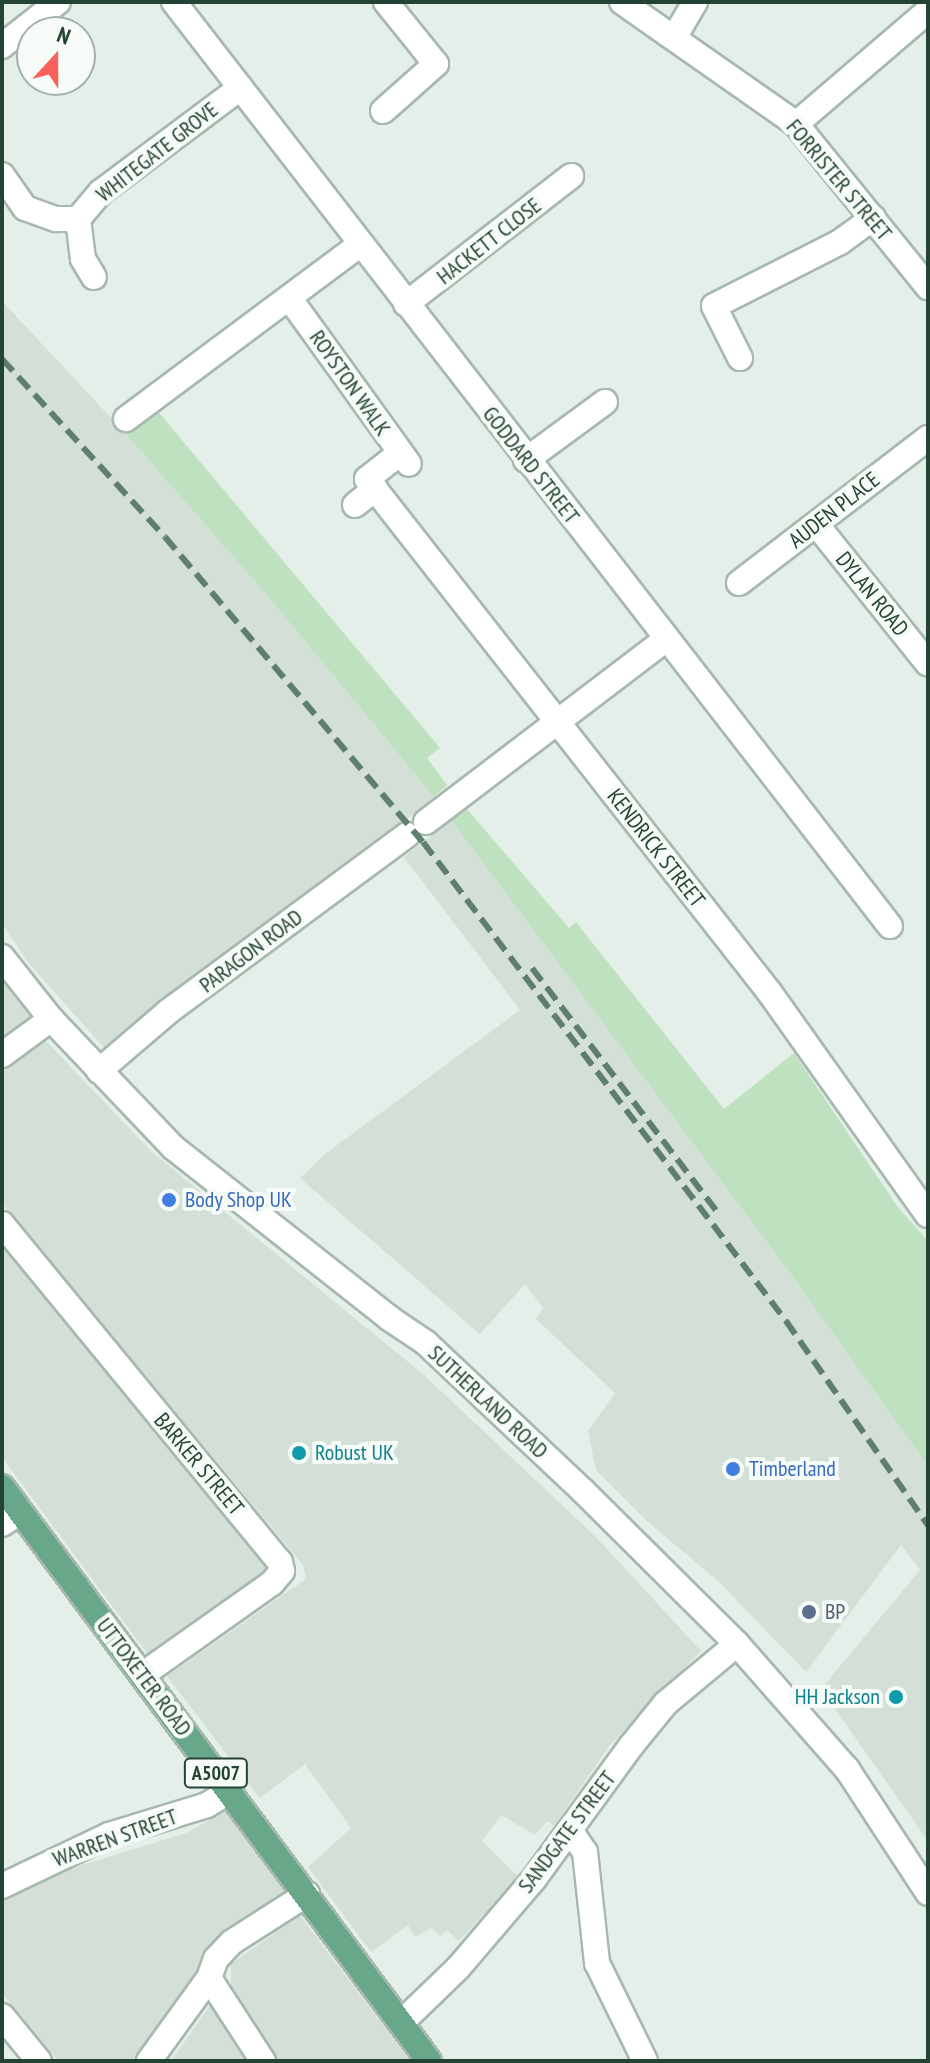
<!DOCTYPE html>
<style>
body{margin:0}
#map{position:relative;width:930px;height:2063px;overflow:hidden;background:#e5efe9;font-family:"PT Sans Narrow",sans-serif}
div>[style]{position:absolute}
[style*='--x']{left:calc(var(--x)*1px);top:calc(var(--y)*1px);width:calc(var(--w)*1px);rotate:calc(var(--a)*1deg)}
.built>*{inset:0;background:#d3dfd7}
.green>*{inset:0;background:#bee1c0}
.roads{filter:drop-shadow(2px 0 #a7b8af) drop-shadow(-2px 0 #a7b8af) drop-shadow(0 2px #a7b8af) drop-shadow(0 -2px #a7b8af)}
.minor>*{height:24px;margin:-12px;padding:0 12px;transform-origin:12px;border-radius:12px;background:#fff}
.major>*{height:24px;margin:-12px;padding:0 12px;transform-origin:12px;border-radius:12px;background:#68a78a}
.rail>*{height:6px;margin-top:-3px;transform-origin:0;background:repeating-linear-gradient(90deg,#5e7e6f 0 16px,transparent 0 24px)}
.dots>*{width:22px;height:22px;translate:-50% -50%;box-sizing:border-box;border:4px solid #f7fbf8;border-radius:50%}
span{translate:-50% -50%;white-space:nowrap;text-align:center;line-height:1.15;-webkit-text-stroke:8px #f7fbf8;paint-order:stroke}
.shield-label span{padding:2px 6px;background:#f7fbf8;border:2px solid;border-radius:6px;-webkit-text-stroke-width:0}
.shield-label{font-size:20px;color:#234334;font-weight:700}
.street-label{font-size:22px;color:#234334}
.shop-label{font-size:22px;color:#366cbe}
.left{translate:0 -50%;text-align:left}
.culture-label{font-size:22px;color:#0d838f}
.right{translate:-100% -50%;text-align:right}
.service-label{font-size:22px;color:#4e5e75}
.frame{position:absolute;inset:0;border:4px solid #234334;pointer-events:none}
.north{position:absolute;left:16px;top:16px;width:80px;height:80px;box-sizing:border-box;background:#f7fbf8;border:2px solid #a2b1aa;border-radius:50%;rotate:21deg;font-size:22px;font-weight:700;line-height:32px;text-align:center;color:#234334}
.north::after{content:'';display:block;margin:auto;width:28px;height:36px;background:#f9605a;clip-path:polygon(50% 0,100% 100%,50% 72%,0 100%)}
</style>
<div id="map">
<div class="built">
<i style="clip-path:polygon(2px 301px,125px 433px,265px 593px,434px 797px,311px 898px,106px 1050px,27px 961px,2px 923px)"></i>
<i style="clip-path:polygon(451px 820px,790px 1273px,928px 1466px,928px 1841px,821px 1689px,920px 1570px,901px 1545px,806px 1672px,719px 1582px,647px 1521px,596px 1470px,588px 1431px,615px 1393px,536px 1319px,543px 1308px,525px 1284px,480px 1334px,300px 1178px,325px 1154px,520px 1010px,404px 857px)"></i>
<i style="clip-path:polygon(2px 974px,34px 1015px,2px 1042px)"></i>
<i style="clip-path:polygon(43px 1038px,153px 1153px,424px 1375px,597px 1538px,701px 1651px,609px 1746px,554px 1826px,547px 1821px,535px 1835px,501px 1815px,482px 1841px,519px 1877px,459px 1941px,447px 1930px,440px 1936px,431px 1928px,415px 1937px,408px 1925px,371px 1952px,308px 1867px,351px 1828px,305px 1764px,260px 1798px,167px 1676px,306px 1579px,303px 1565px,2px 1203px,2px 1072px)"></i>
<i style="clip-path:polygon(2px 1241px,265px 1555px,269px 1567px,263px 1577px,152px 1660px,2px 1457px)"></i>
<i style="clip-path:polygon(226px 1811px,289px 1894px,138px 2061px,59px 2061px,2px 1993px,2px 1900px,63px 1871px,186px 1833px)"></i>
<i style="clip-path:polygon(300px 1915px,410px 2061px,278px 2061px,231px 1996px,231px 1964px)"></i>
<i style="clip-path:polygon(214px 2000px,254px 2061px,171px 2061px)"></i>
</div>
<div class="green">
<i style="clip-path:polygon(155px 408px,440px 748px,427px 758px,447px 785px,434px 797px,265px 593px,125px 433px)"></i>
<i style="clip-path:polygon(467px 809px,569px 928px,576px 922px,724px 1109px,794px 1053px,897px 1206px,928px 1241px,928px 1466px,790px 1273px,451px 820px)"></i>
</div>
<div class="roads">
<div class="minor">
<i style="--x:174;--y:2;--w:1169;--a:52.23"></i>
<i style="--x:622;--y:2;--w:213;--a:35"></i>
<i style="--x:796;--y:124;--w:210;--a:51"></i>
<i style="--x:674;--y:38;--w:42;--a:-59.7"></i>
<i style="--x:2;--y:46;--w:71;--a:-38.2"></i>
<i style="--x:383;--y:111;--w:71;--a:-41.6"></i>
<i style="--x:436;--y:64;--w:80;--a:-128.9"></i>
<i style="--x:796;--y:124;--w:174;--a:-40.6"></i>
<i style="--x:2;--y:175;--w:40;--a:55.1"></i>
<i style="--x:25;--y:208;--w:33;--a:20"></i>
<i style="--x:56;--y:219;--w:22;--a:0"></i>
<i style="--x:78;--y:219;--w:35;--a:-50"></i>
<i style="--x:101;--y:192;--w:174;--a:-36.8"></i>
<i style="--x:78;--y:219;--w:40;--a:82.9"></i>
<i style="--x:83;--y:259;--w:21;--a:59"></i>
<i style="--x:290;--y:299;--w:203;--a:54.2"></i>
<i style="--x:406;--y:304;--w:209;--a:-37.8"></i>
<i style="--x:740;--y:358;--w:58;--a:-116.6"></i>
<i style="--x:714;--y:306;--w:141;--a:-26.9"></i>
<i style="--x:840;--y:242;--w:41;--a:-36"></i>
<i style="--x:126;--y:419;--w:293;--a:-36.7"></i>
<i style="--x:400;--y:453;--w:42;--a:141.8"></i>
<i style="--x:367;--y:479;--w:653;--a:51.9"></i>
<i style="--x:770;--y:993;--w:272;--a:54.6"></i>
<i style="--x:526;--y:460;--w:98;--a:-36.3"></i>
<i style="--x:355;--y:505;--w:26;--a:-39"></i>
<i style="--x:816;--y:524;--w:179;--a:51.3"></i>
<i style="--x:739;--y:583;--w:238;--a:-37.5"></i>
<i style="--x:426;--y:822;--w:302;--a:-37.3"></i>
<i style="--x:2;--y:957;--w:79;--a:51.7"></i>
<i style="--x:51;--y:1019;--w:178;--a:46.4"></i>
<i style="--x:174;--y:1148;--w:274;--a:38.3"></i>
<i style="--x:389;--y:1318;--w:45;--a:34"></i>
<i style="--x:426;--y:1343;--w:216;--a:43.3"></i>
<i style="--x:583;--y:1491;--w:217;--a:44.8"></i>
<i style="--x:737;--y:1644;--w:167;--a:48.7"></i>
<i style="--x:847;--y:1769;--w:148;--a:56.8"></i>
<i style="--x:2;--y:1055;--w:61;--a:-36.3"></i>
<i style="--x:99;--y:1071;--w:92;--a:-40.6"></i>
<i style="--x:169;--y:1011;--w:296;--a:-36.5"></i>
<i style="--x:2;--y:1224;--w:438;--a:50.6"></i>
<i style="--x:280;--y:1562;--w:9;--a:77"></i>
<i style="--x:282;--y:1571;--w:16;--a:130"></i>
<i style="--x:272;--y:1583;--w:159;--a:144.7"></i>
<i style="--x:2;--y:1524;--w:22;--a:-34"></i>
<i style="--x:570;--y:1830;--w:27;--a:56"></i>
<i style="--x:585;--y:1852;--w:112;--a:83.8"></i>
<i style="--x:597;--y:1963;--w:109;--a:63.9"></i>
<i style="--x:2;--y:1886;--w:119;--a:-25.5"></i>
<i style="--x:109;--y:1835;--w:102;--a:-17"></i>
<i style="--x:207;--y:1805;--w:26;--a:-32"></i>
<i style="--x:209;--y:1978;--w:99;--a:57"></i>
<i style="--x:2;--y:2016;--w:58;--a:50.6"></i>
<i style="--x:401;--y:2023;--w:79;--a:-44"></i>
<i style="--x:458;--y:1968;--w:117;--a:-49.5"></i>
<i style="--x:534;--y:1879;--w:165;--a:-53.9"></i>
<i style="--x:631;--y:1746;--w:55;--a:-50.9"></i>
<i style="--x:666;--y:1703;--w:92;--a:-39.7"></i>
<i style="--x:149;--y:2061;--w:102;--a:-54.1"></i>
<i style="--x:209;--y:1978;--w:20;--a:-70"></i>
<i style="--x:216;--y:1959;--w:23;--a:-47"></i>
<i style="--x:232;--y:1942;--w:89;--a:-32.6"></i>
</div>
<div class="major">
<i style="--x:2;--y:1487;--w:715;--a:53.35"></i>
</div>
</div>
<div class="rail">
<i style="--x:2;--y:359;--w:241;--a:47.5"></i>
<i style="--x:165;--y:537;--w:399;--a:49.8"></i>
<i style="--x:423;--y:842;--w:601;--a:52.84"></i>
<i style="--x:786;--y:1321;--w:249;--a:55.2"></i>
<i style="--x:532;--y:968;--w:304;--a:52.8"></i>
</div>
<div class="dots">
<i style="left:169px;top:1200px;background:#3f7fe0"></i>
<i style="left:299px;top:1453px;background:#0f9aa8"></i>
<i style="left:733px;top:1469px;background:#3f7fe0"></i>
<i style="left:809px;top:1612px;background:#5c6f8a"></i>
<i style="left:896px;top:1697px;background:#0f9aa8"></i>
</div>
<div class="shield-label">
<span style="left:216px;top:1773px">A5007</span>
</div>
<div class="street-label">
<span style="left:157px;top:152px;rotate:-38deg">WHITEGATE GROVE</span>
<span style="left:839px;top:180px;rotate:50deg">FORRISTER STREET</span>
<span style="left:489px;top:241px;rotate:-38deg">HACKETT CLOSE</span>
<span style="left:350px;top:383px;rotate:55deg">ROYSTON WALK</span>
<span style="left:531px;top:465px;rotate:52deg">GODDARD STREET</span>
<span style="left:834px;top:510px;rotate:-38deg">AUDEN PLACE</span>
<span style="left:872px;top:594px;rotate:51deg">DYLAN ROAD</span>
<span style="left:656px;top:848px;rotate:52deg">KENDRICK STREET</span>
<span style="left:251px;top:951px;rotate:-37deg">PARAGON ROAD</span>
<span style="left:488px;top:1402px;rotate:43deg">SUTHERLAND ROAD</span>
<span style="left:199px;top:1464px;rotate:50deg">BARKER STREET</span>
<span style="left:144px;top:1677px;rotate:53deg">UTTOXETER ROAD</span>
<span style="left:567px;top:1832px;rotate:-53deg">SANDGATE STREET</span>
<span style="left:115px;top:1838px;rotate:-20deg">WARREN STREET</span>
</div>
<div class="shop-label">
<span class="left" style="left:185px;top:1200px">Body Shop UK</span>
<span class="left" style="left:749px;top:1469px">Timberland</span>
</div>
<div class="culture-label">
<span class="left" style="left:315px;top:1453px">Robust UK</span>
<span class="right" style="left:880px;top:1697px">HH Jackson</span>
</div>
<div class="service-label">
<span class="left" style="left:825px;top:1612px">BP</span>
</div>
<div class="frame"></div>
<div class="north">N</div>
</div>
